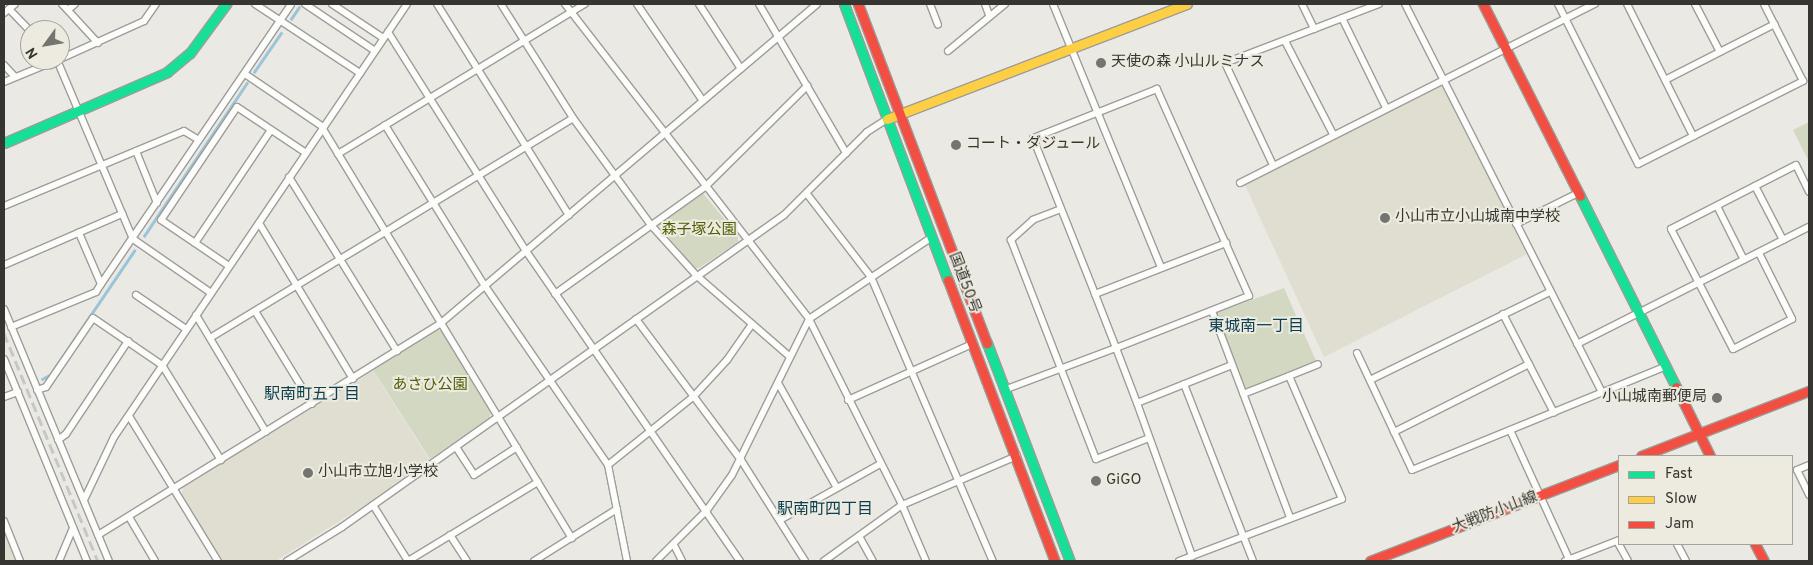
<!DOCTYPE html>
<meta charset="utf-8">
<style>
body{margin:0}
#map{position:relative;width:1813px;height:565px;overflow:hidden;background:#eae9e3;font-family:Overpass,"Noto Sans JP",sans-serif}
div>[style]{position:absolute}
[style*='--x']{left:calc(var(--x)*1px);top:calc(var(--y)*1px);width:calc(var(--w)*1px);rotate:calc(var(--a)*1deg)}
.built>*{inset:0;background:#e0ded1}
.green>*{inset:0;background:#d3d8c2}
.stream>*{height:2.5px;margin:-1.25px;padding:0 1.25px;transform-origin:1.25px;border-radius:1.25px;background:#9cc4d9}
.roads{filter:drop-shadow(1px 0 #9e9d99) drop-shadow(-1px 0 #9e9d99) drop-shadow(0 1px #9e9d99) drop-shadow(0 -1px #9e9d99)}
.street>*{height:6px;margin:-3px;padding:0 3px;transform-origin:3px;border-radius:3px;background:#fcfcfb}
.fast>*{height:9px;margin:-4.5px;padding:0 4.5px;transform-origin:4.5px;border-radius:4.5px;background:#16e098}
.slow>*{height:9px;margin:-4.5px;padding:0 4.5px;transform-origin:4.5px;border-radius:4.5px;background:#ffcf43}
.jam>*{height:9px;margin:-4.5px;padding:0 4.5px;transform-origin:4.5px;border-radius:4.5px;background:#f24e42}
.rail>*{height:2.5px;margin-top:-1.25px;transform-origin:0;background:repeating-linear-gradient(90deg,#c7c7c5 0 10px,transparent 0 15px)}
.dots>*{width:14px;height:14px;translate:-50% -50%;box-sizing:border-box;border:2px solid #edebe0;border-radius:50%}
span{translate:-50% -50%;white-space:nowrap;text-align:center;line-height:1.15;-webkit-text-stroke:4px #edebe0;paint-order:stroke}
.poi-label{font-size:15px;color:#363531}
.left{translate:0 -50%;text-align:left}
.right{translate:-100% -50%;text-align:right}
.park-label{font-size:15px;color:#4f5e03}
.street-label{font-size:15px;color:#363531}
.neighbourhood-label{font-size:16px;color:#0a3e50}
.frame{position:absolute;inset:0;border:5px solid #363531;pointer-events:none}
.legend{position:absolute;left:1618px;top:455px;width:175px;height:90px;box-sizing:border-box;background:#edebe0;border:1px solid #a4a29a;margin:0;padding:6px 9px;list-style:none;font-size:15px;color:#363531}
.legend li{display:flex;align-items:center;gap:10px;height:25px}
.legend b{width:25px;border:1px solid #a4a29a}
.north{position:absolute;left:20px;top:20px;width:50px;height:50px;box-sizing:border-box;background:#edebe0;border:1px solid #a4a29a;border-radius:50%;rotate:238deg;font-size:14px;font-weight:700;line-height:20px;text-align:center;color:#363531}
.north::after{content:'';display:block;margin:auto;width:18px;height:22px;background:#75746f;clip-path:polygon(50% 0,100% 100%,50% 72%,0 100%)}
</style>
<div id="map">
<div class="built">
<i style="clip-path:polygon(1441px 84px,1527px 254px,1324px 357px,1244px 183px)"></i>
<i style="clip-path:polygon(373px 371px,429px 459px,370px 502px,276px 561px,221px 561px,181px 495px,184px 486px)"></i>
<i style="clip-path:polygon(4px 530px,17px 561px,4px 561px)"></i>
</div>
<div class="green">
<i style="clip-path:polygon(1809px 122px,1809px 162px,1793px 130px)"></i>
<i style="clip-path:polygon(702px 192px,738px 236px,738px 242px,699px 268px,694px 268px,658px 224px)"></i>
<i style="clip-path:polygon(1284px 288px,1316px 361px,1246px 390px,1216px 313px)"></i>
<i style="clip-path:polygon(437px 330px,442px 331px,491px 412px,489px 418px,430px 459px,373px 370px)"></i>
</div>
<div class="stream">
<i style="--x:291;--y:19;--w:14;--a:-56"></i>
<i style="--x:254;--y:72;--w:47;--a:-55.3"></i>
<i style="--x:144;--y:236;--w:184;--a:-56.1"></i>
<i style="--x:42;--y:379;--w:9;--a:-27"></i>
<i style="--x:50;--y:375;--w:150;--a:-55.9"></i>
</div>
<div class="roads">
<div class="street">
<i style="--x:62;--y:4;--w:53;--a:47.3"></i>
<i style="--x:255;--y:4;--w:126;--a:33.3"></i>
<i style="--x:305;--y:4;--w:84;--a:33.9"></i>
<i style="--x:332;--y:4;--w:61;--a:33.7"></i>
<i style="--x:437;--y:4;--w:249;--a:58"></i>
<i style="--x:501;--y:4;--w:135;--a:57.7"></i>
<i style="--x:573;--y:118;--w:132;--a:53.9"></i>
<i style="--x:651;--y:225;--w:69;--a:48"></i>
<i style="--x:697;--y:276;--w:122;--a:41"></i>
<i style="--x:565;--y:4;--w:398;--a:52.2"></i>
<i style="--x:809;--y:319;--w:208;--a:63.4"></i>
<i style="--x:902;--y:505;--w:61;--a:66.8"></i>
<i style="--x:637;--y:4;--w:117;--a:55.8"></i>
<i style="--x:699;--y:4;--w:77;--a:57.1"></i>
<i style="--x:759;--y:4;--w:173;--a:59.7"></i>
<i style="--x:930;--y:4;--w:22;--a:69"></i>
<i style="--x:985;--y:4;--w:12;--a:70"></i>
<i style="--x:1053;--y:4;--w:284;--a:67.7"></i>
<i style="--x:1302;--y:4;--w:28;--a:64"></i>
<i style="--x:1405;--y:4;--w:436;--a:63.1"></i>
<i style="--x:1558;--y:4;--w:179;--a:63.4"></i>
<i style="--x:1638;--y:164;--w:185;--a:-26.7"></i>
<i style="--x:1803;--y:81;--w:86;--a:-116.9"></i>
<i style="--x:1627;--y:4;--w:148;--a:63.4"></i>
<i style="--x:1695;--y:4;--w:54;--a:62.5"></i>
<i style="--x:9;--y:9;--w:30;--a:46"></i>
<i style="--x:68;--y:10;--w:9;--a:-41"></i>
<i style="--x:4;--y:13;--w:14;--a:-39"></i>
<i style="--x:1342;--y:18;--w:100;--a:63.9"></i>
<i style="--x:388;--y:32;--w:259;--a:57.8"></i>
<i style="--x:526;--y:251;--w:377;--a:55.4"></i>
<i style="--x:1285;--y:41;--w:105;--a:62.7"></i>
<i style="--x:948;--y:51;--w:74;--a:-39.5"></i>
<i style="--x:60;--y:59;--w:92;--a:-24.3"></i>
<i style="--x:144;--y:21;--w:21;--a:-55"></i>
<i style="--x:57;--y:60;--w:194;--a:67"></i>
<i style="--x:133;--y:239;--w:95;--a:34.7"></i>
<i style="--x:4;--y:65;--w:16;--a:47"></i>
<i style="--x:245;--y:74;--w:94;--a:34.2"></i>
<i style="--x:1665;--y:80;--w:123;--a:-27"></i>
<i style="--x:4;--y:82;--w:57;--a:-22.5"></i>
<i style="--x:385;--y:125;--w:190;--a:58.2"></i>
<i style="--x:485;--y:286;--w:217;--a:55.5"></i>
<i style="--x:608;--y:465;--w:98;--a:78.8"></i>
<i style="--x:323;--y:129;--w:479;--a:58.7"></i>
<i style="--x:136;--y:151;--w:56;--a:68"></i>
<i style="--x:338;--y:154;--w:289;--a:-31.3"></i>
<i style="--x:1273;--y:165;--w:113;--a:-115.2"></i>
<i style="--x:1225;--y:63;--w:165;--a:-21"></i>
<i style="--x:289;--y:177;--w:205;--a:58.2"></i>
<i style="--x:1240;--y:183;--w:398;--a:-26.8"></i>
<i style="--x:1755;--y:186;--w:61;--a:62.6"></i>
<i style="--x:807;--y:194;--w:105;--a:52.4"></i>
<i style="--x:871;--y:277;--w:309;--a:66.8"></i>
<i style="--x:4;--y:206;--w:195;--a:-22.6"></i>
<i style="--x:184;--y:131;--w:17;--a:31"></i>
<i style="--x:1717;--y:206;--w:60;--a:63.4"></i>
<i style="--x:1061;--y:209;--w:30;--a:159"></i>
<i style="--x:1033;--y:220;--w:30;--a:138"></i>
<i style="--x:1011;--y:240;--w:235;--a:68.8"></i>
<i style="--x:1096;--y:459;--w:57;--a:-21.6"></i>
<i style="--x:259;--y:223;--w:182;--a:58.9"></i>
<i style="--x:1516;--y:224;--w:69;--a:-26.6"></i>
<i style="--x:195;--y:243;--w:136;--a:-56.1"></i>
<i style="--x:1759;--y:253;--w:74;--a:63.4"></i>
<i style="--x:1792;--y:319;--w:66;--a:153"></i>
<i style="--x:1733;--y:349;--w:135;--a:-117.3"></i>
<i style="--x:1671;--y:229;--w:140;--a:-27.1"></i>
<i style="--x:1796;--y:165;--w:30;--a:64"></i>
<i style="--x:4;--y:265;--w:129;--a:-23.4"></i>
<i style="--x:229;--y:266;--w:82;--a:-145.9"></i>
<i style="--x:161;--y:220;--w:136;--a:-56.1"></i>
<i style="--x:237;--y:107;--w:83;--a:33.7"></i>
<i style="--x:101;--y:284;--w:338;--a:-55.8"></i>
<i style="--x:555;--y:294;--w:184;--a:-35.5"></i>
<i style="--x:705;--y:187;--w:144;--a:-44.7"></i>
<i style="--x:1095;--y:294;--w:141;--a:-21.3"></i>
<i style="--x:136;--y:295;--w:60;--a:34.2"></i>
<i style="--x:4;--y:309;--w:273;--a:67.4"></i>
<i style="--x:255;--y:311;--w:109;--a:58.5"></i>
<i style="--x:1212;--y:311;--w:220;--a:69.3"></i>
<i style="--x:1503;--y:314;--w:111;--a:62.7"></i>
<i style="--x:196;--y:315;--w:136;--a:59.1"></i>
<i style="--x:636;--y:319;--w:176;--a:53.3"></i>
<i style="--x:741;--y:460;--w:120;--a:57.6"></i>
<i style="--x:11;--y:327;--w:92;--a:-22.4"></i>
<i style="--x:96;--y:292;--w:9;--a:-58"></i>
<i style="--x:101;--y:284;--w:56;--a:-113.3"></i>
<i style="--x:210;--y:338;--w:424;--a:-31.2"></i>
<i style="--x:1577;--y:344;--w:260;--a:-26.8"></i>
<i style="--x:1357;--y:353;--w:129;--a:64.8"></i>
<i style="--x:1412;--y:470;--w:275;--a:-22.2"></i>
<i style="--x:4;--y:359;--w:218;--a:67.7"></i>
<i style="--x:1289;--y:376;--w:31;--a:-22"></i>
<i style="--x:1370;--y:380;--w:200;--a:-26.1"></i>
<i style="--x:778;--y:383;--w:120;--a:60.7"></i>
<i style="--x:1184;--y:384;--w:190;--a:68.7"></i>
<i style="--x:37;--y:390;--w:9;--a:-18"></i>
<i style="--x:46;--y:387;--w:83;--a:-55.7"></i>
<i style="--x:93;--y:318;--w:83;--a:34.3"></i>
<i style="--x:162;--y:365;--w:112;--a:58.2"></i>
<i style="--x:1004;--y:390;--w:120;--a:-20.6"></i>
<i style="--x:1116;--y:348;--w:143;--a:-21.4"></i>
<i style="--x:1249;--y:296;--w:227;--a:-114"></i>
<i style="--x:1157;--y:89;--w:133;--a:158.4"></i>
<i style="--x:1033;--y:138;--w:168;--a:68.3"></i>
<i style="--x:1095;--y:294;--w:58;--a:68.7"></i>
<i style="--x:1116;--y:348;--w:59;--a:69.1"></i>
<i style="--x:1137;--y:403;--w:163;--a:70.2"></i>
<i style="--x:4;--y:397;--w:15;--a:-20"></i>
<i style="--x:848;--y:400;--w:138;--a:-24.3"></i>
<i style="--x:1137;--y:403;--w:102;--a:-21.8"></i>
<i style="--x:129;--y:416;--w:170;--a:58.5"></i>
<i style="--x:1510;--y:430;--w:144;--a:65.4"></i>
<i style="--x:1394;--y:432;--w:151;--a:-26.7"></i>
<i style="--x:58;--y:440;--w:10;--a:-37"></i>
<i style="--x:66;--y:434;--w:112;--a:-56.3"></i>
<i style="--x:456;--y:447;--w:33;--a:57"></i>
<i style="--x:474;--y:475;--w:51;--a:-33.1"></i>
<i style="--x:608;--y:465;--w:110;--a:-38.7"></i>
<i style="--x:694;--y:396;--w:49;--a:-47.5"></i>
<i style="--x:727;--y:360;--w:44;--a:-55.2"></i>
<i style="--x:1809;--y:465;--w:13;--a:157"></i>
<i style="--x:1797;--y:470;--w:28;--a:64"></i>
<i style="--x:84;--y:500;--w:70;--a:-64.5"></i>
<i style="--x:114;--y:437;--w:523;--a:-55.91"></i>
<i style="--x:373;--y:505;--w:66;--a:58"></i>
<i style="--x:129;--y:517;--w:51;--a:59.4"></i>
<i style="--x:780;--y:520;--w:115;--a:-29.2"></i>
<i style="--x:4;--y:521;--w:43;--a:68.2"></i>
<i style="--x:98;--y:535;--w:403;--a:-31.7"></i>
<i style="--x:441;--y:323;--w:493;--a:-40.3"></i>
<i style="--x:450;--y:535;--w:31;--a:57"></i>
<i style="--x:859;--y:536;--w:29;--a:61"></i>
<i style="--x:1617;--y:541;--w:23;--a:61"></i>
<i style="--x:1677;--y:544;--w:19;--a:62"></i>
<i style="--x:674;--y:545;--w:18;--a:63"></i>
<i style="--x:59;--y:561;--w:36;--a:-67"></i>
<i style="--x:287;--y:561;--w:65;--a:-31.7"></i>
<i style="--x:342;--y:527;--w:541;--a:-35.22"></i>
<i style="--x:784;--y:215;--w:117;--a:-45"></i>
<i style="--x:867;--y:132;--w:24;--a:-33"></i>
<i style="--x:408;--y:561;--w:152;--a:-31.3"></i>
<i style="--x:534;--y:561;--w:98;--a:-32.1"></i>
<i style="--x:656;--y:561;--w:72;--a:-45"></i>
<i style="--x:707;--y:510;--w:43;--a:-54.5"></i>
<i style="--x:732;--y:475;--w:174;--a:-63.7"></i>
<i style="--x:809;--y:319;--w:148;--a:-33.7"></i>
<i style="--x:824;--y:561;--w:96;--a:-35.7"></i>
<i style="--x:902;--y:505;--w:125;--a:-23.1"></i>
<i style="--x:1179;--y:561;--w:174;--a:-20.8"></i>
<i style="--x:1342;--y:499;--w:134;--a:-113.3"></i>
<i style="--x:1289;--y:376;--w:49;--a:158.6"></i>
<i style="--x:1565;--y:561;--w:58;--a:-21.3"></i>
</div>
<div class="fast">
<i style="--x:844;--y:4;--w:295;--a:69.4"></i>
<i style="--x:4;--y:143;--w:178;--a:-23.5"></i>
<i style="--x:167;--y:72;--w:30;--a:-40"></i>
<i style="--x:190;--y:53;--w:61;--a:-53.7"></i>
<i style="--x:1580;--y:196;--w:214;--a:63.3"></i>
<i style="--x:987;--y:343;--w:233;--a:69.2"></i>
</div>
<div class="slow">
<i style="--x:887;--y:119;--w:321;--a:-21"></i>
</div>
<div class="jam">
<i style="--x:858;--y:4;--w:363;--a:69.2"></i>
<i style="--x:1483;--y:4;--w:215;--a:63.2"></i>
<i style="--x:948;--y:280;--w:301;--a:69.2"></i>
<i style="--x:1676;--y:387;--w:77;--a:63.8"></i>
<i style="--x:1641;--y:456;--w:180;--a:-21.2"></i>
<i style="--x:1755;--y:544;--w:19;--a:62"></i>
<i style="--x:1370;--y:561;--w:267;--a:-21.1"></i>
</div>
</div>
<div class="rail">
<i style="--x:4;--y:333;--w:247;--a:67.6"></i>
</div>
<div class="dots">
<i style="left:1101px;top:63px;background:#75746f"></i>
<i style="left:956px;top:145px;background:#75746f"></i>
<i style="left:1385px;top:218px;background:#75746f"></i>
<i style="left:1717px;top:398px;background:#75746f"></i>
<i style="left:308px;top:473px;background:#75746f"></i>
<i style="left:1096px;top:481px;background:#75746f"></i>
</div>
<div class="poi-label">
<span class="left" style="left:1111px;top:63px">天使の森 小山ルミナス</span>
<span class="left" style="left:966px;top:145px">コート・ダジュール</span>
<span class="left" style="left:1395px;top:218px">小山市立小山城南中学校</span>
<span class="right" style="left:1707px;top:398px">小山城南郵便局</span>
<span class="left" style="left:318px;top:473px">小山市立旭小学校</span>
<span class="left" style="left:1106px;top:481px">GiGO</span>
</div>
<div class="park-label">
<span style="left:699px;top:231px">森子塚公園</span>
<span style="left:430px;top:386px">あさひ公園</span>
</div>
<div class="street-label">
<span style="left:964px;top:283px;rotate:69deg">国道50号</span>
<span style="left:1495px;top:513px;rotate:-21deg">大戦防小山線</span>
</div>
<div class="neighbourhood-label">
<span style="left:1256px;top:327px">東城南一丁目</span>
<span style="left:312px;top:395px">駅南町五丁目</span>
<span style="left:825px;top:510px">駅南町四丁目</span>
</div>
<div class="frame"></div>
<ul class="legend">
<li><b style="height:6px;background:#16e098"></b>Fast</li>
<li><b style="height:6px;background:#ffcf43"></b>Slow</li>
<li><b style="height:6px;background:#f24e42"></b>Jam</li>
</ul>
<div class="north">N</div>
</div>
